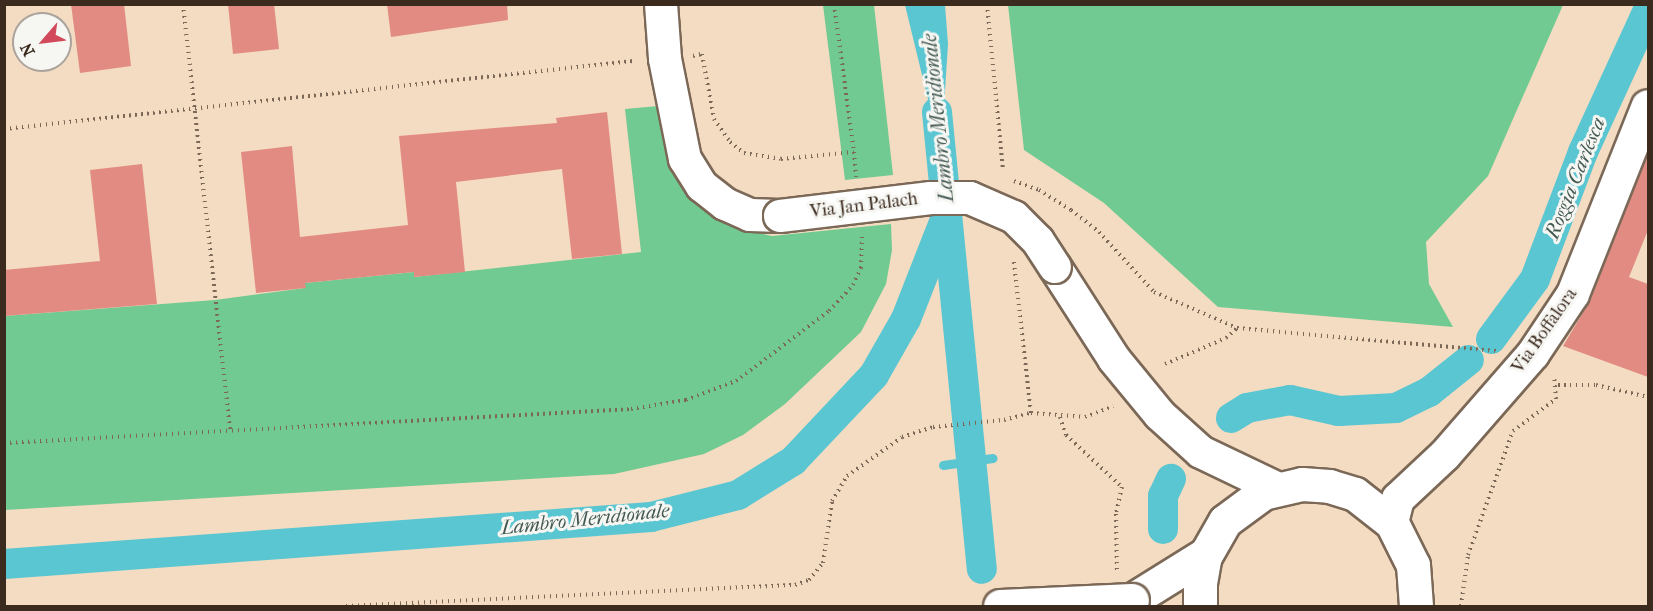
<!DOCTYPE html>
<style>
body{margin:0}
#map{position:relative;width:1653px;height:611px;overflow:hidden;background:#f3dcc1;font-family:"IM FELL French Canon",serif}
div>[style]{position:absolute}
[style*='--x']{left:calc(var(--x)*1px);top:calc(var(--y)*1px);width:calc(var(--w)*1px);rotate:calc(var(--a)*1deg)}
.green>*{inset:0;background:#71ca91}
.water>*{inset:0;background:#5ac6d2}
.stream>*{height:9px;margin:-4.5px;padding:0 4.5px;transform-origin:4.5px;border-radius:4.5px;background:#5ac6d2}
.canal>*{height:30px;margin:-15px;padding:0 15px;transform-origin:15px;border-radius:15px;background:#5ac6d2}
.building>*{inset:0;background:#e28b82}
.path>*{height:4px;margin-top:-2px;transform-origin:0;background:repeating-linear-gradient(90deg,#7b6857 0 1.5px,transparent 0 6px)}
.roads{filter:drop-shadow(2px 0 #7b6857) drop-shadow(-2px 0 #7b6857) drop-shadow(0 2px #7b6857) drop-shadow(0 -2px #7b6857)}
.minor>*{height:32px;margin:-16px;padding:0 16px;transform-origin:16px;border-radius:16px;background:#fff}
.tertiary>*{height:33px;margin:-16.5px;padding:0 16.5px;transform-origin:16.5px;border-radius:16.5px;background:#fff}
.bridges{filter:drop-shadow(2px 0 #7b6857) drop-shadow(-2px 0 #7b6857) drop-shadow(0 2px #7b6857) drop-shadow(0 -2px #7b6857)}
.minor-bridge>*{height:32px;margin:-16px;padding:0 16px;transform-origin:16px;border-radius:16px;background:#fff}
.tertiary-bridge>*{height:33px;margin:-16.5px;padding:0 16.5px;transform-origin:16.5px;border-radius:16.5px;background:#fff}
span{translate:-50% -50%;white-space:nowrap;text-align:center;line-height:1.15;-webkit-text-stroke:6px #f6f6f2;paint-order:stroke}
.street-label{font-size:18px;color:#3b2a1e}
.water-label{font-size:20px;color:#445954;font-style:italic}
.frame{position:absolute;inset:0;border:6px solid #3b2a1e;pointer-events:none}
.north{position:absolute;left:12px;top:12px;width:60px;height:60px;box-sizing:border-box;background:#f6f6f2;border:2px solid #aba49d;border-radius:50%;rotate:242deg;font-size:16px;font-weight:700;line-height:24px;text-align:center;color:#3b2a1e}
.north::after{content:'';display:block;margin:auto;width:21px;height:27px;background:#d1495b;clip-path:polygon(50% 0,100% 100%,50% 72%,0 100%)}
</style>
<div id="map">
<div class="green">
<i style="clip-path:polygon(823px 5px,874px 5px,893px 175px,845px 180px)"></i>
<i style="clip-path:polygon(1008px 5px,1008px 4px,1563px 5px,1488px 176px,1426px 242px,1429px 284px,1453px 327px,1218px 307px,1104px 203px,1024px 150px)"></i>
<i style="clip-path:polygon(658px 106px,665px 151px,679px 181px,705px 207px,733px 227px,772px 236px,891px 224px,892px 250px,886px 284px,861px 332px,785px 404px,743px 435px,704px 454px,614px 474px,5px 510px,4px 316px,215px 300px,305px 288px,305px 283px,414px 272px,414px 277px,641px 252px,625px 109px)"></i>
</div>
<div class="water">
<i style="clip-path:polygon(905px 5px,945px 5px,948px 44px,941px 153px)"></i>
</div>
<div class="stream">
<i style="--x:943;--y:465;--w:50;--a:-8"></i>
</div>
<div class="canal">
<i style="--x:937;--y:112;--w:459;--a:84.4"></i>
<i style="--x:1491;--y:339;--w:74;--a:-53.7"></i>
<i style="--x:1535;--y:279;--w:136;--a:-69.3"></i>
<i style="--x:1583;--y:152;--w:156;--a:-65.4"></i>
<i style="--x:1231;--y:418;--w:19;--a:-32"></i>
<i style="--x:1247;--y:408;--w:44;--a:-10.5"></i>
<i style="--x:1290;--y:400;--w:50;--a:12.7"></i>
<i style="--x:1339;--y:411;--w:57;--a:-3"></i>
<i style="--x:1396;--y:408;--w:37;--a:-26"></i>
<i style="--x:1429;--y:392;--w:51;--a:-38.7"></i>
<i style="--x:1163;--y:529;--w:33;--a:-90"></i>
<i style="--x:1163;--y:496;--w:19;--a:-65"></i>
<i style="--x:4;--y:564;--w:649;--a:-4.15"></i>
<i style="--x:651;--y:517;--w:90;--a:-14.2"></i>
<i style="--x:738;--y:495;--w:65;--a:-31.7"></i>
<i style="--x:793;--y:461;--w:118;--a:-46.7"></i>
<i style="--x:874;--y:375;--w:64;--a:-60.3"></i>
<i style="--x:906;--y:319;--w:115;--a:-68.6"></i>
</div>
<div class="building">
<i style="clip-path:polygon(71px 4px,124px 4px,131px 66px,80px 73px)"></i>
<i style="clip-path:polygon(228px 4px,274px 4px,279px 49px,233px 54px)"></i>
<i style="clip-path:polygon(387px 4px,507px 4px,508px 20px,391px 37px)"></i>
<i style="clip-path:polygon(607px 112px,622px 254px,572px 259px,562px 169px,456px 182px,465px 272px,414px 277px,414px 272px,305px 283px,306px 288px,256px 293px,241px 152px,292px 146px,300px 237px,408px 225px,399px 136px,557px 123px,556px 118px)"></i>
<i style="clip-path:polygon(1648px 153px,1648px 230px,1629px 277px,1648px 284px,1648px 377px,1563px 346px,1590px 301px)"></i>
<i style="clip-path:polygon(142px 164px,157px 304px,4px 316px,4px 270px,100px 261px,90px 170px)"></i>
</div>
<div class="path">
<i style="--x:183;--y:4;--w:428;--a:83.7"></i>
<i style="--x:834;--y:4;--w:149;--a:82.3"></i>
<i style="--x:987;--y:4;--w:167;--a:84.5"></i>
<i style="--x:693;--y:56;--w:9;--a:-13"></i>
<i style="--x:702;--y:54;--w:66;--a:79.5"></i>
<i style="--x:714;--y:119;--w:28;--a:55"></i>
<i style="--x:730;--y:142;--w:18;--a:38"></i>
<i style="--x:744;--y:153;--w:37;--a:9"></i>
<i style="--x:781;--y:159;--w:73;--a:-5.5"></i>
<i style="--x:854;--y:152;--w:25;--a:85"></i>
<i style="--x:4;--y:129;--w:633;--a:-6.17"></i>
<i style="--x:1014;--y:181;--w:27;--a:20"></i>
<i style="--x:1039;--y:190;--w:38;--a:32"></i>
<i style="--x:1071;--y:210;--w:36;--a:38"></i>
<i style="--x:1099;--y:232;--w:81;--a:47.5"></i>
<i style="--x:1154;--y:292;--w:90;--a:23.4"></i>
<i style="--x:1237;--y:328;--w:260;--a:5.1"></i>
<i style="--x:1014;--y:262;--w:152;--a:83.6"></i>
<i style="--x:1165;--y:364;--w:66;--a:-23.1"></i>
<i style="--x:1226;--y:338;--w:15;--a:-42"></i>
<i style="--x:1558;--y:385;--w:38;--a:0"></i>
<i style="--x:1596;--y:385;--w:53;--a:13"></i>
<i style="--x:1060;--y:417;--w:19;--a:72"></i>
<i style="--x:1066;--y:435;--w:76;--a:42.9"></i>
<i style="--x:1122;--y:487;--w:28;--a:103"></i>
<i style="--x:1116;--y:514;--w:56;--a:89"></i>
<i style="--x:4;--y:443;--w:628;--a:-3.1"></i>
<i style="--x:631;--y:409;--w:56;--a:-9.3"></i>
<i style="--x:686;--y:400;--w:53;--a:-20.8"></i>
<i style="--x:736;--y:381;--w:116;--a:-37"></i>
<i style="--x:829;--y:311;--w:35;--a:-47"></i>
<i style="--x:853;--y:285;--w:19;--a:-65"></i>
<i style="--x:861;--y:268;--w:31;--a:-88"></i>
<i style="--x:346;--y:606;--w:449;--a:-2.7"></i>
<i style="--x:795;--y:585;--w:15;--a:-20"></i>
<i style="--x:809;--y:580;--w:22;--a:-51"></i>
<i style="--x:823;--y:563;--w:63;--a:-81.7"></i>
<i style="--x:832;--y:501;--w:29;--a:-59"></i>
<i style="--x:847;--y:476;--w:67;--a:-35.3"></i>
<i style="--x:902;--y:437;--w:33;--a:-18"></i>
<i style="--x:933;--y:427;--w:71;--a:-5.6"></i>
<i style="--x:1004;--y:420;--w:28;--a:-15"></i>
<i style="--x:1031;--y:413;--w:54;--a:4.2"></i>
<i style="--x:1085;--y:417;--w:30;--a:-21"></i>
<i style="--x:1461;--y:606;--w:51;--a:-82.2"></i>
<i style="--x:1468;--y:555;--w:132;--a:-70.1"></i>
<i style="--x:1513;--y:431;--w:54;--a:-36.7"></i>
<i style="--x:1556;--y:399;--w:23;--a:-95"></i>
</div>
<div class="roads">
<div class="minor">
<i style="--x:661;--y:4;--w:55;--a:85.8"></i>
<i style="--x:665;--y:59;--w:102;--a:78.7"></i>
<i style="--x:685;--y:159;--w:32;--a:58"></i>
<i style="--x:702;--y:186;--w:29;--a:38"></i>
<i style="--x:725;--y:204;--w:27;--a:24"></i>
<i style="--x:750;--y:215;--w:30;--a:2"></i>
<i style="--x:1055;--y:267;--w:109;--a:57.3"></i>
<i style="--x:1114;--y:359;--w:72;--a:50.6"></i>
<i style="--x:1160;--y:415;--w:55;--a:42.1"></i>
<i style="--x:1201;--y:452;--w:83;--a:25.6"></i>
<i style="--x:1392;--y:523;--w:25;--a:-76"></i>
<i style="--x:1398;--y:499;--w:64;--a:-43.1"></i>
<i style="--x:1445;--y:455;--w:134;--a:-48.9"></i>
<i style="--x:1533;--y:354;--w:72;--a:-56.3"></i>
<i style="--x:1573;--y:294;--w:202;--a:-68.3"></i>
</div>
<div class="tertiary">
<i style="--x:1132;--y:600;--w:87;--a:-31.9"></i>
<i style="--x:1200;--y:606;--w:23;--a:-90"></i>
<i style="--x:1200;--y:583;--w:27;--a:-80"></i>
<i style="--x:1205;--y:556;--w:40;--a:-60.3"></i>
<i style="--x:1225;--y:521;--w:47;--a:-36.4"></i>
<i style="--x:1263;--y:493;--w:40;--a:-13"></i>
<i style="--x:1302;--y:484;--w:27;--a:4"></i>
<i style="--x:1329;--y:486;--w:27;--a:17"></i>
<i style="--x:1355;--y:494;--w:47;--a:38.1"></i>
<i style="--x:1392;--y:523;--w:47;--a:63.4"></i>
<i style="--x:1413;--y:565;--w:41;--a:85.8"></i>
</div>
</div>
<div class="bridges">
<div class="minor-bridge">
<i style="--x:780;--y:216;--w:152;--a:-6.8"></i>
<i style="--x:931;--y:198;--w:39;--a:0"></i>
<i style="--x:970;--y:198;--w:48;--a:23.4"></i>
<i style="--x:1014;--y:217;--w:34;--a:45"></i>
<i style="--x:1038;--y:241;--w:31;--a:57"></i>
</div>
<div class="tertiary-bridge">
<i style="--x:1000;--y:606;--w:132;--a:-2.6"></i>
</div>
</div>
<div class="street-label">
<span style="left:864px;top:206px;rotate:-7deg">Via Jan Palach</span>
<span style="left:1545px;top:331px;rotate:-55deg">Via Boffalora</span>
</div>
<div class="water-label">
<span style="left:938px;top:118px;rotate:-96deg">Lambro Meridionale</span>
<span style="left:1575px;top:178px;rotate:-68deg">Roggia Carlesca</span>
<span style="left:585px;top:519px;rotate:-6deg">Lambro Meridionale</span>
</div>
<div class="frame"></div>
<div class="north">N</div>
</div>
